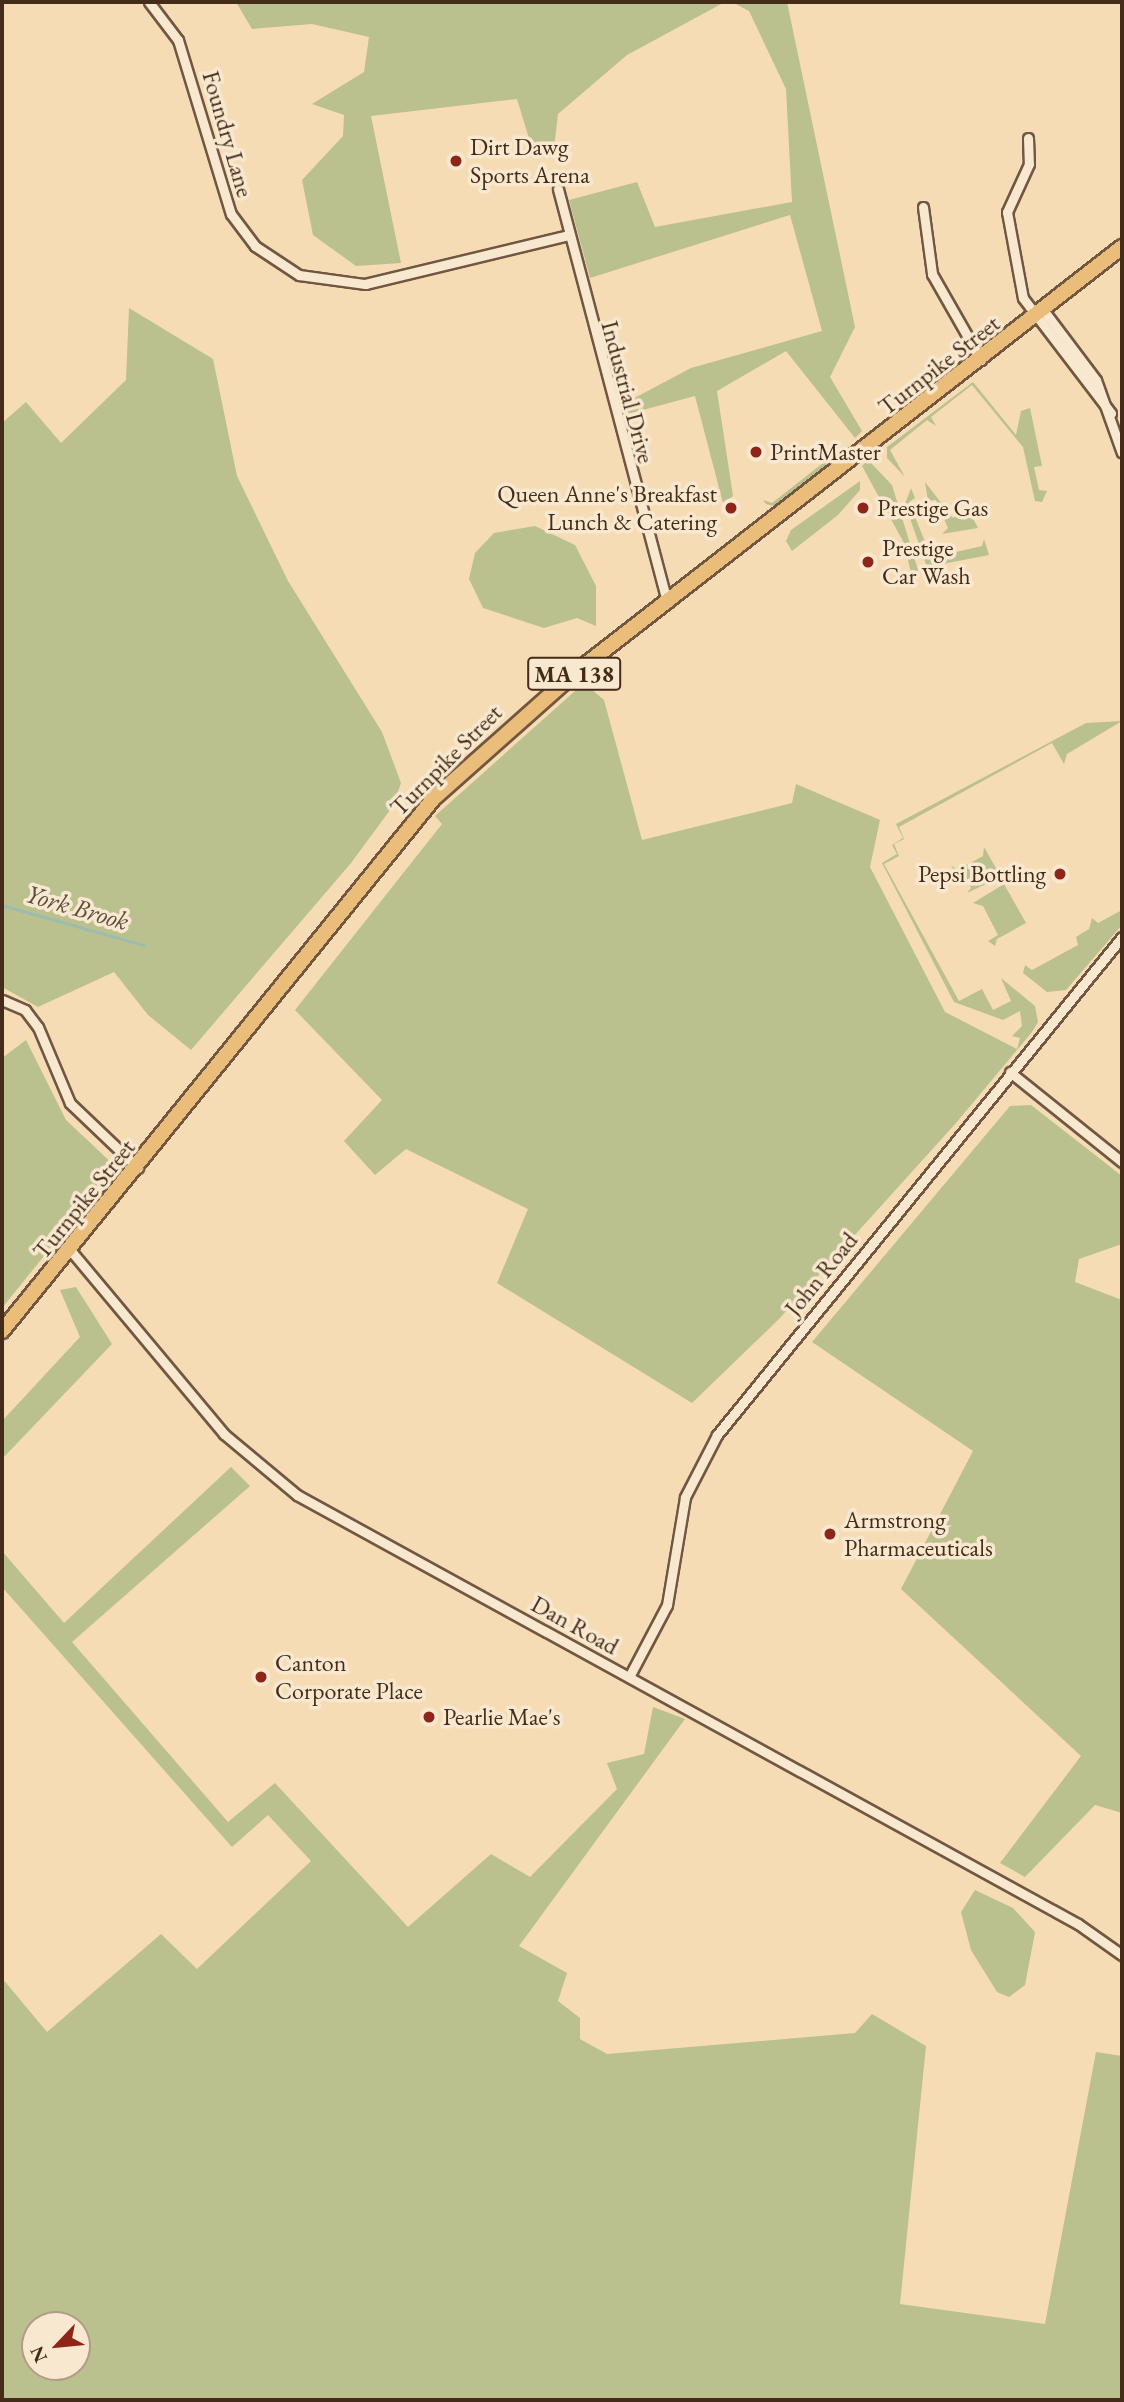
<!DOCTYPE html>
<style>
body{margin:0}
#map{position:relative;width:1124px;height:2402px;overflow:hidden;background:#f5dcb5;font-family:"EB Garamond",serif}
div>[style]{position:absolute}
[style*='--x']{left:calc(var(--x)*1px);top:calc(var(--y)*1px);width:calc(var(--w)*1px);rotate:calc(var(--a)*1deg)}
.green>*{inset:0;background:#bac08e}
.stream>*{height:2.5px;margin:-1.25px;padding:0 1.25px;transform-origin:1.25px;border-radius:1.25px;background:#9cbcae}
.roads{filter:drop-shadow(2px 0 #715741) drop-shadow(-2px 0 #715741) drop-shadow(0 2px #715741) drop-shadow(0 -2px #715741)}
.minor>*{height:9px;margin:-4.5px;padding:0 4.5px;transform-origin:4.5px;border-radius:4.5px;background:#f8e8cf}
.primary>*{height:14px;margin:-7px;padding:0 7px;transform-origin:7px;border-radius:7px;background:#eabe7a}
.dots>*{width:19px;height:19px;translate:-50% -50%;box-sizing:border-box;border:4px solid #f8e8cf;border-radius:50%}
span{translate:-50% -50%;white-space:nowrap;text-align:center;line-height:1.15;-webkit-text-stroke:7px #f8e8cf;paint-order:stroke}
.shield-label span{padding:2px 5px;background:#f8e8cf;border:2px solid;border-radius:5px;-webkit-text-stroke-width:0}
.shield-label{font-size:23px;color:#452b1a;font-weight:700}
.street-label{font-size:24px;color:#452b1a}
.poi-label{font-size:24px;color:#452b1a}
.left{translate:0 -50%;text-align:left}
.right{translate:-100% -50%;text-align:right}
.water-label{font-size:26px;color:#5b4f3f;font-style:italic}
.frame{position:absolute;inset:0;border:4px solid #452b1a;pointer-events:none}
.north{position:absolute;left:21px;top:2311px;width:70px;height:70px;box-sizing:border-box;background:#f8e8cf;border:2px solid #b09c87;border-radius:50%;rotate:244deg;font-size:19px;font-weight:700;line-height:28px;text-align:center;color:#452b1a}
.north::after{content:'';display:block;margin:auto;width:24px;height:32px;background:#8f2418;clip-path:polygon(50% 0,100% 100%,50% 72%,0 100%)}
</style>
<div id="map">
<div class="green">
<i style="clip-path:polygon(236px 2px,725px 2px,627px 55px,558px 114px,553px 157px,535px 158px,517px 99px,371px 116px,401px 263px,356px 266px,313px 235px,302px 180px,343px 136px,344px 115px,312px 104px,364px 72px,369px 37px,312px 24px,252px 29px)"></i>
<i style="clip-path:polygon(732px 2px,787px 2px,855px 327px,830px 377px,862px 431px,855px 438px,786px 351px,717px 391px,733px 496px,723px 503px,695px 396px,628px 414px,625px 403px,691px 368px,822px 331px,790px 215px,590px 278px,569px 200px,637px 182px,655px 227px,792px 202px,786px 89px,749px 11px)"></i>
<i style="clip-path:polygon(129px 308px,213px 359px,237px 476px,288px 581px,382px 732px,401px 783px,393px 806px,351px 863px,191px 1050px,148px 1015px,114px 972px,38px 1007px,2px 987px,2px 423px,26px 402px,61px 443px,126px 380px)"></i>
<i style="clip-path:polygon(973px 382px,1016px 435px,1021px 411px,1030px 408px,1042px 466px,1034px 467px,1039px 490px,1047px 491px,1042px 502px,1035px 501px,1023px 447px,972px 385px,931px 417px,936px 426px,927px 420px,890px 450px,905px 477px,887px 458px,887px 447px)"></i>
<i style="clip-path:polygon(836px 440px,841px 457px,777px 507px,766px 504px,763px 500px,772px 503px,837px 452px)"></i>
<i style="clip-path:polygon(868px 460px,892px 485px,919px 573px,912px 577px,904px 543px,862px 466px)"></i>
<i style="clip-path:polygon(860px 481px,860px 490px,838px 515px,792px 551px,786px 541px,791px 530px)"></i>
<i style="clip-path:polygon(925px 482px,953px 518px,967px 507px,978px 528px,942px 534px,948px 528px,936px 500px,928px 501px)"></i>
<i style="clip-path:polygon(911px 488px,915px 498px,909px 502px,928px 549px,936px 547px,939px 556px,982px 546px,984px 539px,989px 555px,927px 567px,905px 504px)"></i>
<i style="clip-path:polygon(535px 526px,575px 545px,596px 586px,596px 626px,577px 618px,544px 628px,483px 608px,469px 579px,475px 553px,494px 533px)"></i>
<i style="clip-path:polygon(584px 683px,604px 700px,642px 840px,792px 803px,796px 784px,880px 820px,870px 867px,945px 1012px,1017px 1049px,1020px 1038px,1012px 1036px,1022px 1026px,1020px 1011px,1003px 1020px,954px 1002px,882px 863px,897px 854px,892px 845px,903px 838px,896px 824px,1086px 723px,1122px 721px,1067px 754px,1064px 764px,1052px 743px,899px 827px,904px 839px,894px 844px,899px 856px,884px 864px,959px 1001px,982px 989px,993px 1010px,1011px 1001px,1001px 978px,1035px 1006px,1038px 1022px,1032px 1032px,956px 1123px,779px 1319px,692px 1403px,497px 1283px,528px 1209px,406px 1149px,375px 1175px,344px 1141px,382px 1100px,295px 1010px,442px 824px,435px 816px)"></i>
<i style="clip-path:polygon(984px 847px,1001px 877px,967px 893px,971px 888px,963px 870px,956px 873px,951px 865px,957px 870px,983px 856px)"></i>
<i style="clip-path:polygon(1004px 884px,1026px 923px,997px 939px,995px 946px,988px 941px,998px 935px,983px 906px,973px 903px)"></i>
<i style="clip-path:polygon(1122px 910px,1122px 925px,1066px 990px,1047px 992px,1023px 973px,1025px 965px,1032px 970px,1078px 945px,1076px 937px,1089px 929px,1092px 918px,1098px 923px)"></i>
<i style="clip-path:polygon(26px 1040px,66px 1120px,116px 1167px,2px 1308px,2px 1058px)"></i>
<i style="clip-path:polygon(1031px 1105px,1122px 1176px,1122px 1244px,1079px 1259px,1075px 1282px,1122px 1300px,1122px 1813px,1095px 1805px,1025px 1877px,1000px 1863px,1081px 1756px,901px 1589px,973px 1451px,812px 1342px,1010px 1106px)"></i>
<i style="clip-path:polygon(76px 1287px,112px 1344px,2px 1459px,2px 1421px,80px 1337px,60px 1290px)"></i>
<i style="clip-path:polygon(evenodd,231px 1467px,250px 1486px,72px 1642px,228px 1822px,275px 1783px,408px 1927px,491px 1854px,530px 1877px,617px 1789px,607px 1763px,644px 1754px,653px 1707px,685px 1719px,519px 1946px,567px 1973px,558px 2001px,580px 2018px,580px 2039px,607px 2054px,855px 2033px,872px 2014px,926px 2046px,900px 2304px,1045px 2324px,1096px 2052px,1122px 2056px,1122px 2400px,2px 2400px,2px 1978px,47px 2032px,161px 1934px,197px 1969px,311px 1861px,268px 1815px,232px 1847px,2px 1587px,2px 1551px,64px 1623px,231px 1467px,35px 2325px,77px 2325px,77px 2367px,35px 2367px,35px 2325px)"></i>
<i style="clip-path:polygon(975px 1890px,1013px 1908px,1035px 1932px,1025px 1985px,1009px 1997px,997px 1992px,971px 1950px,961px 1912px)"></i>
</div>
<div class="stream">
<i style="--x:2;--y:905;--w:147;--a:15.8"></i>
</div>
<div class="roads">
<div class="minor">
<i style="--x:149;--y:2;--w:48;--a:52.7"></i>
<i style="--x:178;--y:40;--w:182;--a:73.1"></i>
<i style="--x:231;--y:214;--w:40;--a:53"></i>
<i style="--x:255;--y:246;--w:53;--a:33.4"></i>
<i style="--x:299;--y:275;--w:67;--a:7.8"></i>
<i style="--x:365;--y:284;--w:210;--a:-13.5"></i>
<i style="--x:1028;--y:138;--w:26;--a:88"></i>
<i style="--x:1029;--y:164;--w:53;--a:114.6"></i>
<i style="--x:1007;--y:212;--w:87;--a:79.5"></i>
<i style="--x:1023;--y:298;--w:145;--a:52.6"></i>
<i style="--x:558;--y:189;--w:428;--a:75.2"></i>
<i style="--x:923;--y:207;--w:68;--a:82.3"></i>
<i style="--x:932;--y:274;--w:99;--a:60.3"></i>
<i style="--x:1044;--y:311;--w:86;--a:53"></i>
<i style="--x:1096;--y:380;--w:77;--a:70.4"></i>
<i style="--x:2;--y:1000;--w:25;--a:23"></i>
<i style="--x:25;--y:1010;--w:21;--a:53"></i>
<i style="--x:38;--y:1027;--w:82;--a:67.2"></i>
<i style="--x:70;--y:1103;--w:94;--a:43.7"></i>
<i style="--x:1010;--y:1072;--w:144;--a:38.8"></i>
<i style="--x:72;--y:1252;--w:237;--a:50.1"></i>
<i style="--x:224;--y:1434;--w:95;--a:39.9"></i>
<i style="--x:297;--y:1495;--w:891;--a:28.78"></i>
<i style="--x:1078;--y:1924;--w:54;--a:35.2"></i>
<i style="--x:629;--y:1677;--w:81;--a:-62.2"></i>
<i style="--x:667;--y:1605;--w:109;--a:-80.5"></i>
<i style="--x:685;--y:1497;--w:70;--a:-62.7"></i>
<i style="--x:717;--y:1435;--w:642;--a:-50.88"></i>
</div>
<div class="primary">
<i style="--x:2;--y:1331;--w:686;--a:-50.98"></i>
<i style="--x:434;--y:798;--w:190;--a:-41.6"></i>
<i style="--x:576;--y:672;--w:692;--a:-37.9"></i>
</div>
</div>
<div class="dots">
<i style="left:456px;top:161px;background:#8f2418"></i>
<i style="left:756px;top:452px;background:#8f2418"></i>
<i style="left:731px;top:508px;background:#8f2418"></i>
<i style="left:863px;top:508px;background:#8f2418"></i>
<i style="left:868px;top:562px;background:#8f2418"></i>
<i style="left:1060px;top:874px;background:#8f2418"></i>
<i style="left:830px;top:1534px;background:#8f2418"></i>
<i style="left:261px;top:1677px;background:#8f2418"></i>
<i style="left:429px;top:1717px;background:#8f2418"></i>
</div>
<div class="shield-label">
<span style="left:574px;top:674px">MA 138</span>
</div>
<div class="street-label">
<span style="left:228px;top:134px;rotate:74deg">Foundry Lane</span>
<span style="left:939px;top:365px;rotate:-38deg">Turnpike Street</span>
<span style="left:628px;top:392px;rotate:75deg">Industrial Drive</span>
<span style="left:446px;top:760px;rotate:-45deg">Turnpike Street</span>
<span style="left:84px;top:1199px;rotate:-51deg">Turnpike Street</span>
<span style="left:821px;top:1274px;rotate:-51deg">John Road</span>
<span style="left:575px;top:1625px;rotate:29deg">Dan Road</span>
</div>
<div class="poi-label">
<span class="left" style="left:470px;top:161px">Dirt Dawg<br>Sports Arena</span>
<span class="left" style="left:770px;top:452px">PrintMaster</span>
<span class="right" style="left:717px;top:508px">Queen Anne's Breakfast<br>Lunch &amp; Catering</span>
<span class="left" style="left:877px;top:508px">Prestige Gas</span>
<span class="left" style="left:882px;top:562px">Prestige<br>Car Wash</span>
<span class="right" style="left:1046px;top:874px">Pepsi Bottling</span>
<span class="left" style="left:844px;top:1534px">Armstrong<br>Pharmaceuticals</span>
<span class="left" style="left:275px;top:1677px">Canton<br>Corporate Place</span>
<span class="left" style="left:443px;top:1717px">Pearlie Mae's</span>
</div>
<div class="water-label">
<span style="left:77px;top:908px;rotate:16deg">York Brook</span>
</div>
<div class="frame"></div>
<div class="north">N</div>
</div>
